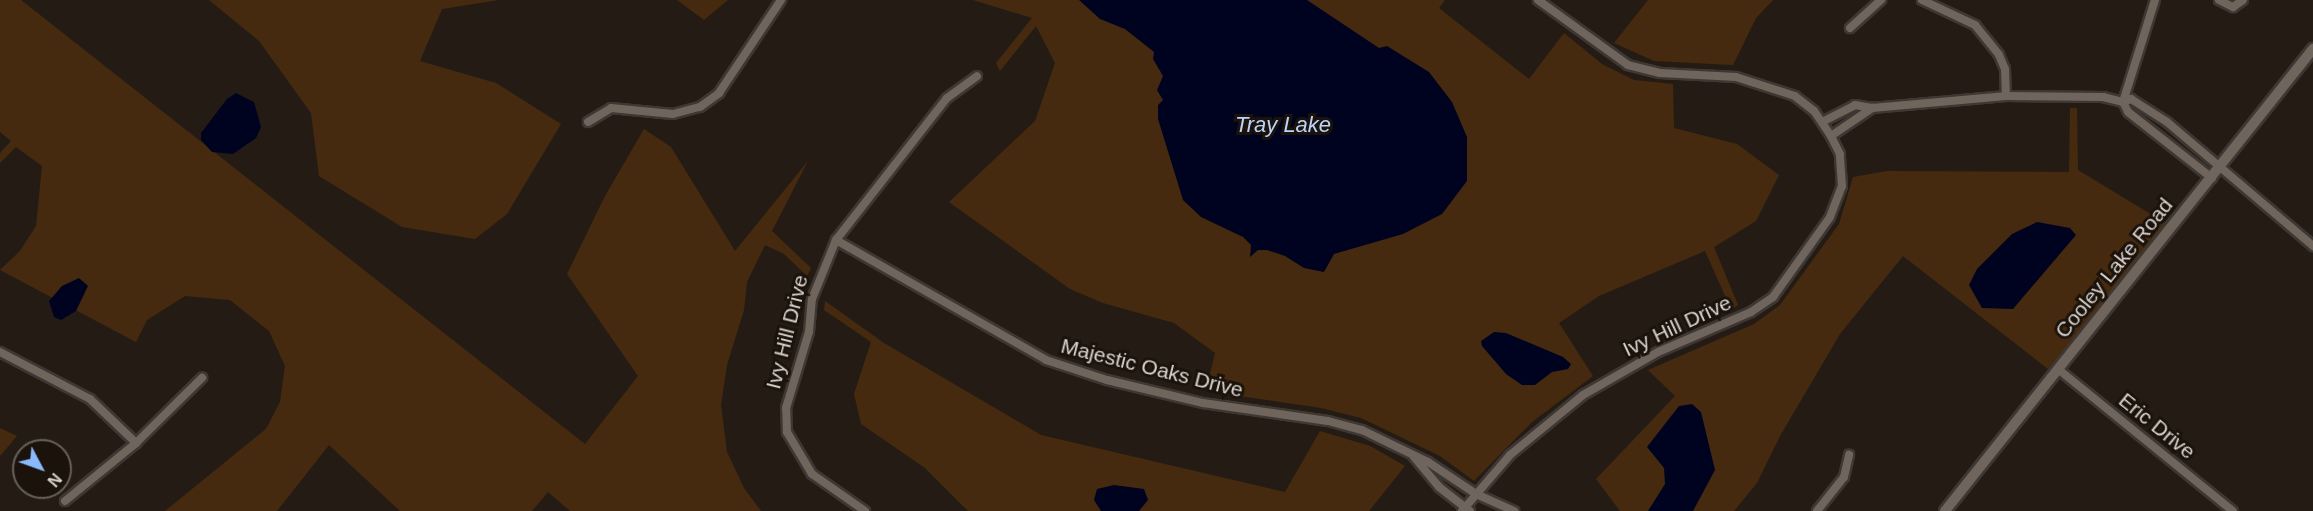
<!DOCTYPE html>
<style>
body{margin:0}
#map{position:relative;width:2313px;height:511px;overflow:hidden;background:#241c14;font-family:Helvetica,sans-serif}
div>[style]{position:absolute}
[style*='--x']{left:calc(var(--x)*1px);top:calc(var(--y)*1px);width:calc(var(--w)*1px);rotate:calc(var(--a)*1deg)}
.green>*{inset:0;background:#462a0f}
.water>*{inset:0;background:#00031f}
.roads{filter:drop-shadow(2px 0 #3e3733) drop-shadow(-2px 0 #3e3733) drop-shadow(0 2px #3e3733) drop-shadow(0 -2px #3e3733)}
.minor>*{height:8px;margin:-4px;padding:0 4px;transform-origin:4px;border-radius:4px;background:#6f655c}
.tertiary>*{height:10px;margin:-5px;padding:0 5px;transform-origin:5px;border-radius:5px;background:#6f655c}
span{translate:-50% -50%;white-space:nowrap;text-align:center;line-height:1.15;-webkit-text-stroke:6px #1b130b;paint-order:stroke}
.street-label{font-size:21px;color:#d9d3ce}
.water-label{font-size:22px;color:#b9d4f8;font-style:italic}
.north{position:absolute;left:12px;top:439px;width:60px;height:60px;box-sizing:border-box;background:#1b130b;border:2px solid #676059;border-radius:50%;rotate:131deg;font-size:16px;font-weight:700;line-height:24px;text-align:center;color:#d9d3ce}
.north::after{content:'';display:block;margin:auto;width:21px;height:27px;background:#88bafc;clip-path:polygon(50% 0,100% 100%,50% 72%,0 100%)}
</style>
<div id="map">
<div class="green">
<i style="clip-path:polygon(0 0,21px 0,585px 444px,638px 376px,567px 274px,605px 196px,644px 129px,671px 147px,735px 251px,808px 161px,772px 231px,811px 268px,807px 276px,784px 254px,765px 245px,747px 282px,744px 310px,727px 365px,721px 405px,727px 452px,744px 488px,761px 511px,570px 511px,548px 492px,532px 511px,400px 511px,329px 445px,277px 511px,165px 511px,266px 429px,280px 402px,285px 366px,269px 331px,230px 300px,185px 296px,147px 320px,136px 342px,0 270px,20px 251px,36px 226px,42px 166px,16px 147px,0 163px,0 153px,11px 141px,0 132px)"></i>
<i style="clip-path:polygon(209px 0,499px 0,442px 9px,420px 61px,496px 83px,561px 124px,507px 214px,475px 239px,402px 227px,319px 176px,311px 113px,259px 41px)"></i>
<i style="clip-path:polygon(677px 0,728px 0,704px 20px)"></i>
<i style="clip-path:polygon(973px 0,1445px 0,1439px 8px,1529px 79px,1564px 33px,1602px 64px,1634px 80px,1673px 84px,1674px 128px,1737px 144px,1779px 175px,1756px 221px,1714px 247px,1738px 305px,1731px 309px,1705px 251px,1599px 296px,1559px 323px,1593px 376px,1532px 422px,1474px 481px,1440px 456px,1361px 418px,1321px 408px,1206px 391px,1215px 353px,1174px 323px,1103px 303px,1070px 289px,949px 202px,1035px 121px,1055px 63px,1036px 26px,1000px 71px,996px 63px,1032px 18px)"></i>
<i style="clip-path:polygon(1648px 0,1773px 0,1756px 18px,1733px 65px,1654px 61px,1614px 43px)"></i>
<i style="clip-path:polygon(2070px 108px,2077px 108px,2078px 170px,2167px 224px,2048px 369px,1903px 256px,1840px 334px,1780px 436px,1757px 483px,1734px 511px,1620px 511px,1596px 479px,1675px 396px,1648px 370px,1754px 324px,1780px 305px,1839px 224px,1853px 177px,1887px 171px,2069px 172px)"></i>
<i style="clip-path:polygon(825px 301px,884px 343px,1041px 435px,1285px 492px,1320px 431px,1370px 446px,1405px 466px,1369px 511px,968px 511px,925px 468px,861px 424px,854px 394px,871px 342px,824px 310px)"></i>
<i style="clip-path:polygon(0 428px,17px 436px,0 456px)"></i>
</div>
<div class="water">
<i style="clip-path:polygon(1079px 0,1307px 0,1379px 48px,1387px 46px,1429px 72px,1452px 102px,1467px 137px,1467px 181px,1442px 214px,1403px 234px,1334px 254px,1324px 272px,1304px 268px,1285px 256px,1267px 250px,1258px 250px,1250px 257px,1251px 245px,1243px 237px,1201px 217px,1183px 200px,1158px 119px,1158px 105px,1163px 100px,1157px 90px,1163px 76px,1153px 59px,1154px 52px,1125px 29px,1100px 19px)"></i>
<i style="clip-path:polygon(236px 93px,254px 102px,261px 127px,256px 138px,233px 154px,212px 152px,201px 140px,201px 133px,227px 99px)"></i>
<i style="clip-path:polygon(2037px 222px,2070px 228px,2076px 235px,2013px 309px,1982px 308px,1969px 285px,1977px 269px,2012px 234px)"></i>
<i style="clip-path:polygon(79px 278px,88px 286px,76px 311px,61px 320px,54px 317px,49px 301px,62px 286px)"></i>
<i style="clip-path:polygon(1494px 332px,1506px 333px,1563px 357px,1571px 364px,1568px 369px,1552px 372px,1535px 385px,1522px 385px,1506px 374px,1482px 346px,1481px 341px)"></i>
<i style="clip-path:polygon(1692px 404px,1701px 412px,1715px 470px,1693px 511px,1648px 511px,1665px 484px,1664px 468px,1647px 447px,1679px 406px)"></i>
<i style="clip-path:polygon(1114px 485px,1144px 489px,1148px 500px,1139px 511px,1101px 511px,1094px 500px,1097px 489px)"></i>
</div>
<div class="roads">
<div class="minor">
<i style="--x:1922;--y:0;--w:59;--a:25.3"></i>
<i style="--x:1975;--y:25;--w:38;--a:51"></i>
<i style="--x:1999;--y:55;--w:15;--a:67"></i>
<i style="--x:2005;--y:69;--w:27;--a:88"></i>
<i style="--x:2219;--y:0;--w:16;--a:27"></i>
<i style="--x:2233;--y:7;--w:12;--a:-35"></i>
<i style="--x:1850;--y:28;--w:42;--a:-42.1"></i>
<i style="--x:2123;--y:102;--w:9;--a:-21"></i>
<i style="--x:2131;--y:99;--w:43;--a:32.6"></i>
<i style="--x:2167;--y:122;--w:192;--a:40.3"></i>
<i style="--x:2123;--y:102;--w:11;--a:63"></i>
<i style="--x:2128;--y:112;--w:107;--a:38.2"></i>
<i style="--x:2123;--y:102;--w:107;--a:-72.6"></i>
<i style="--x:588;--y:122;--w:27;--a:-31"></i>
<i style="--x:611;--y:108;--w:62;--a:5.5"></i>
<i style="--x:673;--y:114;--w:28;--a:-15"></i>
<i style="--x:700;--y:107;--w:24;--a:-36"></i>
<i style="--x:719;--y:93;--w:112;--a:-56.3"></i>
<i style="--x:1822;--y:122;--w:37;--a:-27"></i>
<i style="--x:1855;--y:105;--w:17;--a:10"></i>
<i style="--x:1872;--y:108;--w:135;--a:-5.1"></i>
<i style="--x:2006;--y:96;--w:97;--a:0.6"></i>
<i style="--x:2103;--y:97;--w:21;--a:14"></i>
<i style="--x:1831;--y:136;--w:50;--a:-34.3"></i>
<i style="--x:836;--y:240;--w:242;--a:29.7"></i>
<i style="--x:1046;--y:360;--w:64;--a:18.2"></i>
<i style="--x:1107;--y:380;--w:99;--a:13.5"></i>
<i style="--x:1203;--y:403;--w:126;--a:8.2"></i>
<i style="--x:1328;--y:421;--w:35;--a:15"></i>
<i style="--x:1362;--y:430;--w:73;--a:25.9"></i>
<i style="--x:1428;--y:462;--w:58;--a:33.7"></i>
<i style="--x:1476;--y:494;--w:42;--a:24.1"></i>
<i style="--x:0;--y:352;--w:102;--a:27.6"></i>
<i style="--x:90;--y:399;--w:64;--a:43.7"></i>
<i style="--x:2058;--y:369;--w:225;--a:39.1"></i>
<i style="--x:1414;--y:457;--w:39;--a:50"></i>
<i style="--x:1439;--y:487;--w:39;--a:38"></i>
<i style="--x:65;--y:501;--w:92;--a:-39.2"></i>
<i style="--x:136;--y:443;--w:93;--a:-44.6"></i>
<i style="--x:865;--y:511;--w:65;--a:-145.1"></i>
<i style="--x:812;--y:474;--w:49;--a:-120.8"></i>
<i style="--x:787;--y:432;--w:24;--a:-92"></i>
<i style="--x:786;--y:408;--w:79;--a:-73.2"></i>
<i style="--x:809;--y:332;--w:33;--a:-85"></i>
<i style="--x:812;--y:299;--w:64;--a:-67.9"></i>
<i style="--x:836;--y:240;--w:180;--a:-52"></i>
<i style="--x:947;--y:98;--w:37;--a:-36"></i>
<i style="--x:1462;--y:511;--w:74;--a:-49.4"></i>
<i style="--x:1510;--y:455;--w:94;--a:-39.4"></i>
<i style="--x:1583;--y:395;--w:86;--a:-29.8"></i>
<i style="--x:1658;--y:352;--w:101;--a:-23.3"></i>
<i style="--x:1751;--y:312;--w:27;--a:-34"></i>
<i style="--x:1773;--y:297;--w:98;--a:-54.5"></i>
<i style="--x:1830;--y:217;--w:33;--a:-69"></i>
<i style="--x:1842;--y:186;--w:32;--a:-94"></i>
<i style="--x:1840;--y:154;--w:20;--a:-117"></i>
<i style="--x:1831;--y:136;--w:30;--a:-124"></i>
<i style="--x:1814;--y:111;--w:24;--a:-142"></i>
<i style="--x:1795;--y:96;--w:62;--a:-162.1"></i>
<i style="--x:1736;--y:77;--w:76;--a:-177"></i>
<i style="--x:1660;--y:73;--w:33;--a:-166"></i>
<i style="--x:1628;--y:65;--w:111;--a:-144.2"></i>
<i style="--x:1817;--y:511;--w:43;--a:-51.5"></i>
<i style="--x:1844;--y:477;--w:23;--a:-77"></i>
</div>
<div class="tertiary">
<i style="--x:1945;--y:511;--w:591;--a:-51.46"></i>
</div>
</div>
<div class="street-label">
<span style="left:2114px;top:268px;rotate:-51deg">Cooley Lake Road</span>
<span style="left:1677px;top:326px;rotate:-25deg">Ivy Hill Drive</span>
<span style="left:787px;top:332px;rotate:-76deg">Ivy Hill Drive</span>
<span style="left:1152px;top:368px;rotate:14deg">Majestic Oaks Drive</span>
<span style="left:2157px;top:426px;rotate:39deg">Eric Drive</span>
</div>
<div class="water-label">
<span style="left:1283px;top:125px">Tray Lake</span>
</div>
<div class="north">N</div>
</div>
